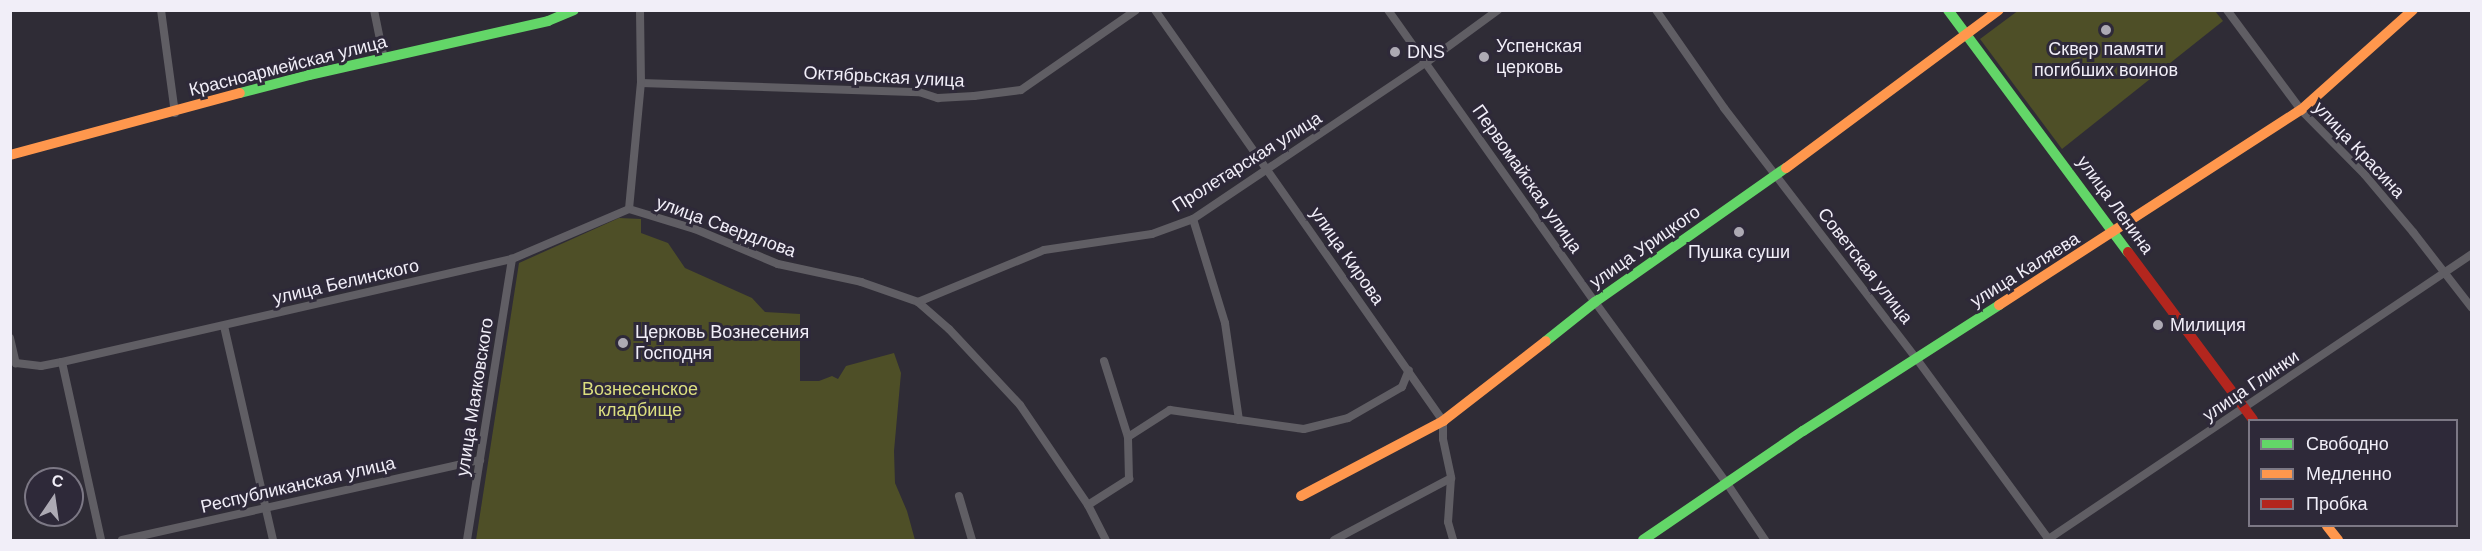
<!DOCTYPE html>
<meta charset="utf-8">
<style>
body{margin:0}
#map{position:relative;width:2482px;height:551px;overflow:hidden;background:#2f2c36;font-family:Arial,sans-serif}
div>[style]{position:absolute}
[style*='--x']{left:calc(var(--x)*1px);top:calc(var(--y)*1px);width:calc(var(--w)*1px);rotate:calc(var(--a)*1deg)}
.green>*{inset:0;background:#4e4f27}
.street>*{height:8px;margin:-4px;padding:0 4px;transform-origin:4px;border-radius:4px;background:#605e64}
.fast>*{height:10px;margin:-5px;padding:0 5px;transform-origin:5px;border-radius:5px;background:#63d668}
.slow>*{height:10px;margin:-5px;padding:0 5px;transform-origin:5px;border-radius:5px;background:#ff974d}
.jam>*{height:10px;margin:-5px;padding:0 5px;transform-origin:5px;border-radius:5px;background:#b3261e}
.dots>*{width:16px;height:16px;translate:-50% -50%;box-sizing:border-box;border:3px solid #2e2939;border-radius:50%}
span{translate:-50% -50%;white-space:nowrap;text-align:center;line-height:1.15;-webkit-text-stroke:6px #2e2939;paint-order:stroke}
.poi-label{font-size:18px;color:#f1eef8}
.left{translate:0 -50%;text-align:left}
.street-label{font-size:18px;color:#f1eef8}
.park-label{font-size:18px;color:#dbde7f}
.frame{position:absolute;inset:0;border:12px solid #f1eef8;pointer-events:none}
.legend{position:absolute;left:2248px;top:419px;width:210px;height:108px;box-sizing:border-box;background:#2e2939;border:2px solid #7c7885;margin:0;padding:8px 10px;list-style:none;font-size:18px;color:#f1eef8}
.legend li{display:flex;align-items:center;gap:12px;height:30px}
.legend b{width:30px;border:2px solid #7c7885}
.north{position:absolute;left:24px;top:467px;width:60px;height:60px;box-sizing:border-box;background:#2e2939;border:2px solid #7c7885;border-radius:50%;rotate:13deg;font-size:16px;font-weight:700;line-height:24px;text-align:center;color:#f1eef8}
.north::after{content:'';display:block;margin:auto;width:21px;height:27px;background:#adaab4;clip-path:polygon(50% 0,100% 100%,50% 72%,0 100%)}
</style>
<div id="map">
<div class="green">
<i style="clip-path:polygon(2019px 10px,2215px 11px,2223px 21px,2062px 149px,1980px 39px)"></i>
<i style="clip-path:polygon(619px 218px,641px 219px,641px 233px,668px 243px,685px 268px,752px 298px,765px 312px,800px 314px,800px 381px,819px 381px,832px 376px,838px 379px,846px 366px,894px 353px,901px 373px,894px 451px,895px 483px,907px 511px,915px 540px,476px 540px,519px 263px)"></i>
</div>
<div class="street">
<i style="--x:161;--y:10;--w:104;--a:82.3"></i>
<i style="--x:374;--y:10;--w:50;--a:78.5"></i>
<i style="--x:1155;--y:10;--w:502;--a:54.98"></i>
<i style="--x:1443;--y:421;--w:18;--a:90"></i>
<i style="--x:1443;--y:439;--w:40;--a:78"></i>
<i style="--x:1451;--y:478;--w:44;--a:93.9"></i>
<i style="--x:1448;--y:522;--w:19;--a:74"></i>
<i style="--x:1388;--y:10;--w:358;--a:54.7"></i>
<i style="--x:1595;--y:302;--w:223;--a:54"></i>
<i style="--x:1726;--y:482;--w:70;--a:56.1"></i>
<i style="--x:1656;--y:10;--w:119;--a:55.2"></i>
<i style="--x:1724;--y:108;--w:315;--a:52.5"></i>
<i style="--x:1916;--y:358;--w:225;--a:53.8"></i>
<i style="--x:2227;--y:10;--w:124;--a:53.5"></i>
<i style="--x:2301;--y:110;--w:91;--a:45.4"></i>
<i style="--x:2365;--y:175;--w:75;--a:49.9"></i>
<i style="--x:2413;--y:232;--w:96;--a:52.2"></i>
<i style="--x:641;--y:83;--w:278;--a:1.9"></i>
<i style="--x:919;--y:92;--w:20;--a:18"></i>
<i style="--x:938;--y:98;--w:36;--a:-3"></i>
<i style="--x:974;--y:96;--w:47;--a:-7.3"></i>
<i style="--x:1021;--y:90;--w:140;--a:-34.8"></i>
<i style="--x:629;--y:209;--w:69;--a:16.9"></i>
<i style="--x:695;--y:229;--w:90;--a:22.9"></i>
<i style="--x:778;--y:264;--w:85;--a:12.2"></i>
<i style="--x:861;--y:282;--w:60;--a:19.3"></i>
<i style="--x:918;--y:302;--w:41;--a:41.1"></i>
<i style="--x:949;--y:329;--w:104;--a:46.9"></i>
<i style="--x:1020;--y:405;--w:121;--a:55.8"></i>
<i style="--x:1088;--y:505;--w:39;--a:63"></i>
<i style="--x:629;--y:209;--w:127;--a:-84.6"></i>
<i style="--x:641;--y:83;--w:73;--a:-90.8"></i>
<i style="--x:1193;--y:219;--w:109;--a:72.9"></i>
<i style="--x:1225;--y:323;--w:98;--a:81.8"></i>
<i style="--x:918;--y:302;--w:136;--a:-22.4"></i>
<i style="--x:1044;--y:250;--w:109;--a:-8.4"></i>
<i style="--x:1152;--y:234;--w:44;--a:-20.1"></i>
<i style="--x:1193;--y:219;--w:282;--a:-33.9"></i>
<i style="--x:1427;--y:62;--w:88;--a:-36.2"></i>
<i style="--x:224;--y:326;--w:220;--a:77.1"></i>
<i style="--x:10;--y:338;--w:26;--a:77"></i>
<i style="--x:16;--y:363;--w:25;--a:7"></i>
<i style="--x:41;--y:366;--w:21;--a:-11"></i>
<i style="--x:62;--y:362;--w:462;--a:-12.9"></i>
<i style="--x:512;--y:259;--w:127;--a:-23.1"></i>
<i style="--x:1104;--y:361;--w:80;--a:72.5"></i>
<i style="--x:62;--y:362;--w:182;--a:77.6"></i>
<i style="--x:959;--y:496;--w:46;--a:73.5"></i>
<i style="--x:1088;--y:505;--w:49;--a:-32.4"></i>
<i style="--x:1129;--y:479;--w:42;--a:-91.4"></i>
<i style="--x:1128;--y:437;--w:50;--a:-32.7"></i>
<i style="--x:1170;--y:410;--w:135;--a:8.1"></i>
<i style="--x:1304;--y:429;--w:45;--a:-14"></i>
<i style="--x:1348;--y:418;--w:62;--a:-29.9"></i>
<i style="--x:1402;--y:387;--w:18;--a:-68"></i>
<i style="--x:122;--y:540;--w:367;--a:-12.6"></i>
<i style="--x:467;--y:540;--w:285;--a:-80.9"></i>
<i style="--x:1334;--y:540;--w:132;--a:-27.9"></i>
<i style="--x:2047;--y:540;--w:512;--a:-33.94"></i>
</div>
<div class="fast">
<i style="--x:1948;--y:10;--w:302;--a:53.4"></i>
<i style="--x:240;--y:93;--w:71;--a:-14.6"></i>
<i style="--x:309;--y:75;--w:245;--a:-12.7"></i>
<i style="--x:548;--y:21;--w:28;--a:-23"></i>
<i style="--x:1546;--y:341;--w:63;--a:-38.5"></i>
<i style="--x:1595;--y:302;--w:233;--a:-35.1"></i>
<i style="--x:1643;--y:540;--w:194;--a:-34.3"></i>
<i style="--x:1803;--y:431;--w:233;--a:-32.7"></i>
</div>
<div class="slow">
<i style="--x:10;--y:155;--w:238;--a:-15.1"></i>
<i style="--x:1786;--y:168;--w:265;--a:-36.6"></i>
<i style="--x:1999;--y:305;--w:359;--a:-32.9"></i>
<i style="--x:2301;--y:110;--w:150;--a:-41.8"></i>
<i style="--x:1301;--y:496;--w:161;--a:-27.8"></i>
<i style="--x:1443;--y:421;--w:130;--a:-37.8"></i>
<i style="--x:2327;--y:526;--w:18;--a:52"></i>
</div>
<div class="jam">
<i style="--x:2128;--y:252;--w:209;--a:53.3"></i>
</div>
<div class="dots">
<i style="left:2106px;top:30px;background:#adaab4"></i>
<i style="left:1395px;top:52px;background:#adaab4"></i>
<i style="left:1484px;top:57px;background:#adaab4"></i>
<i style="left:1739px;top:232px;background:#adaab4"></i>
<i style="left:2158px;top:325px;background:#adaab4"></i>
<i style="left:623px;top:343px;background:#adaab4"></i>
</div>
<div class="poi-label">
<span class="left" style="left:1496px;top:57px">Успенская<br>церковь</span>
<span style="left:2106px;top:60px">Сквер памяти<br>погибших воинов</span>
<span class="left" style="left:1407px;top:52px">DNS</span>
<span style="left:1739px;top:252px">Пушка суши</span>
<span class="left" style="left:2170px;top:325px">Милиция</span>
<span class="left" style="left:635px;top:343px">Церковь Вознесения<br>Господня</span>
</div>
<div class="street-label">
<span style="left:288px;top:66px;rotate:-14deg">Красноармейская улица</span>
<span style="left:884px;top:77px;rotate:3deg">Октябрьская улица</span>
<span style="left:2359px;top:150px;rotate:47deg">улица Красина</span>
<span style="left:1247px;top:162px;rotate:-32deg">Пролетарская улица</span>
<span style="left:1527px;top:179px;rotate:55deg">Первомайская улица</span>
<span style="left:2115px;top:205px;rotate:54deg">улица Ленина</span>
<span style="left:726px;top:227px;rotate:20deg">улица Свердлова</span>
<span style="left:1645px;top:247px;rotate:-35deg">улица Урицкого</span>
<span style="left:1347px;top:256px;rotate:55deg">улица Кирова</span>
<span style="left:1865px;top:266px;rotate:52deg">Советская улица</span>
<span style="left:2025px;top:270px;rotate:-32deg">улица Каляева</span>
<span style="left:346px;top:282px;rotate:-13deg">улица Белинского</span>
<span style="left:2251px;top:386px;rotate:-34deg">улица Глинки</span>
<span style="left:475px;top:397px;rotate:-81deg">улица Маяковского</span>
<span style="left:298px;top:485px;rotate:-13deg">Республиканская улица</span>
</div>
<div class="park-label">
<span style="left:640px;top:400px">Вознесенское<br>кладбище</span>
</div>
<div class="frame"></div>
<ul class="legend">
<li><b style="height:8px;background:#63d668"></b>Свободно</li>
<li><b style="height:8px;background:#ff974d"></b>Медленно</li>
<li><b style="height:8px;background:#b3261e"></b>Пробка</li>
</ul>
<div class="north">С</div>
</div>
